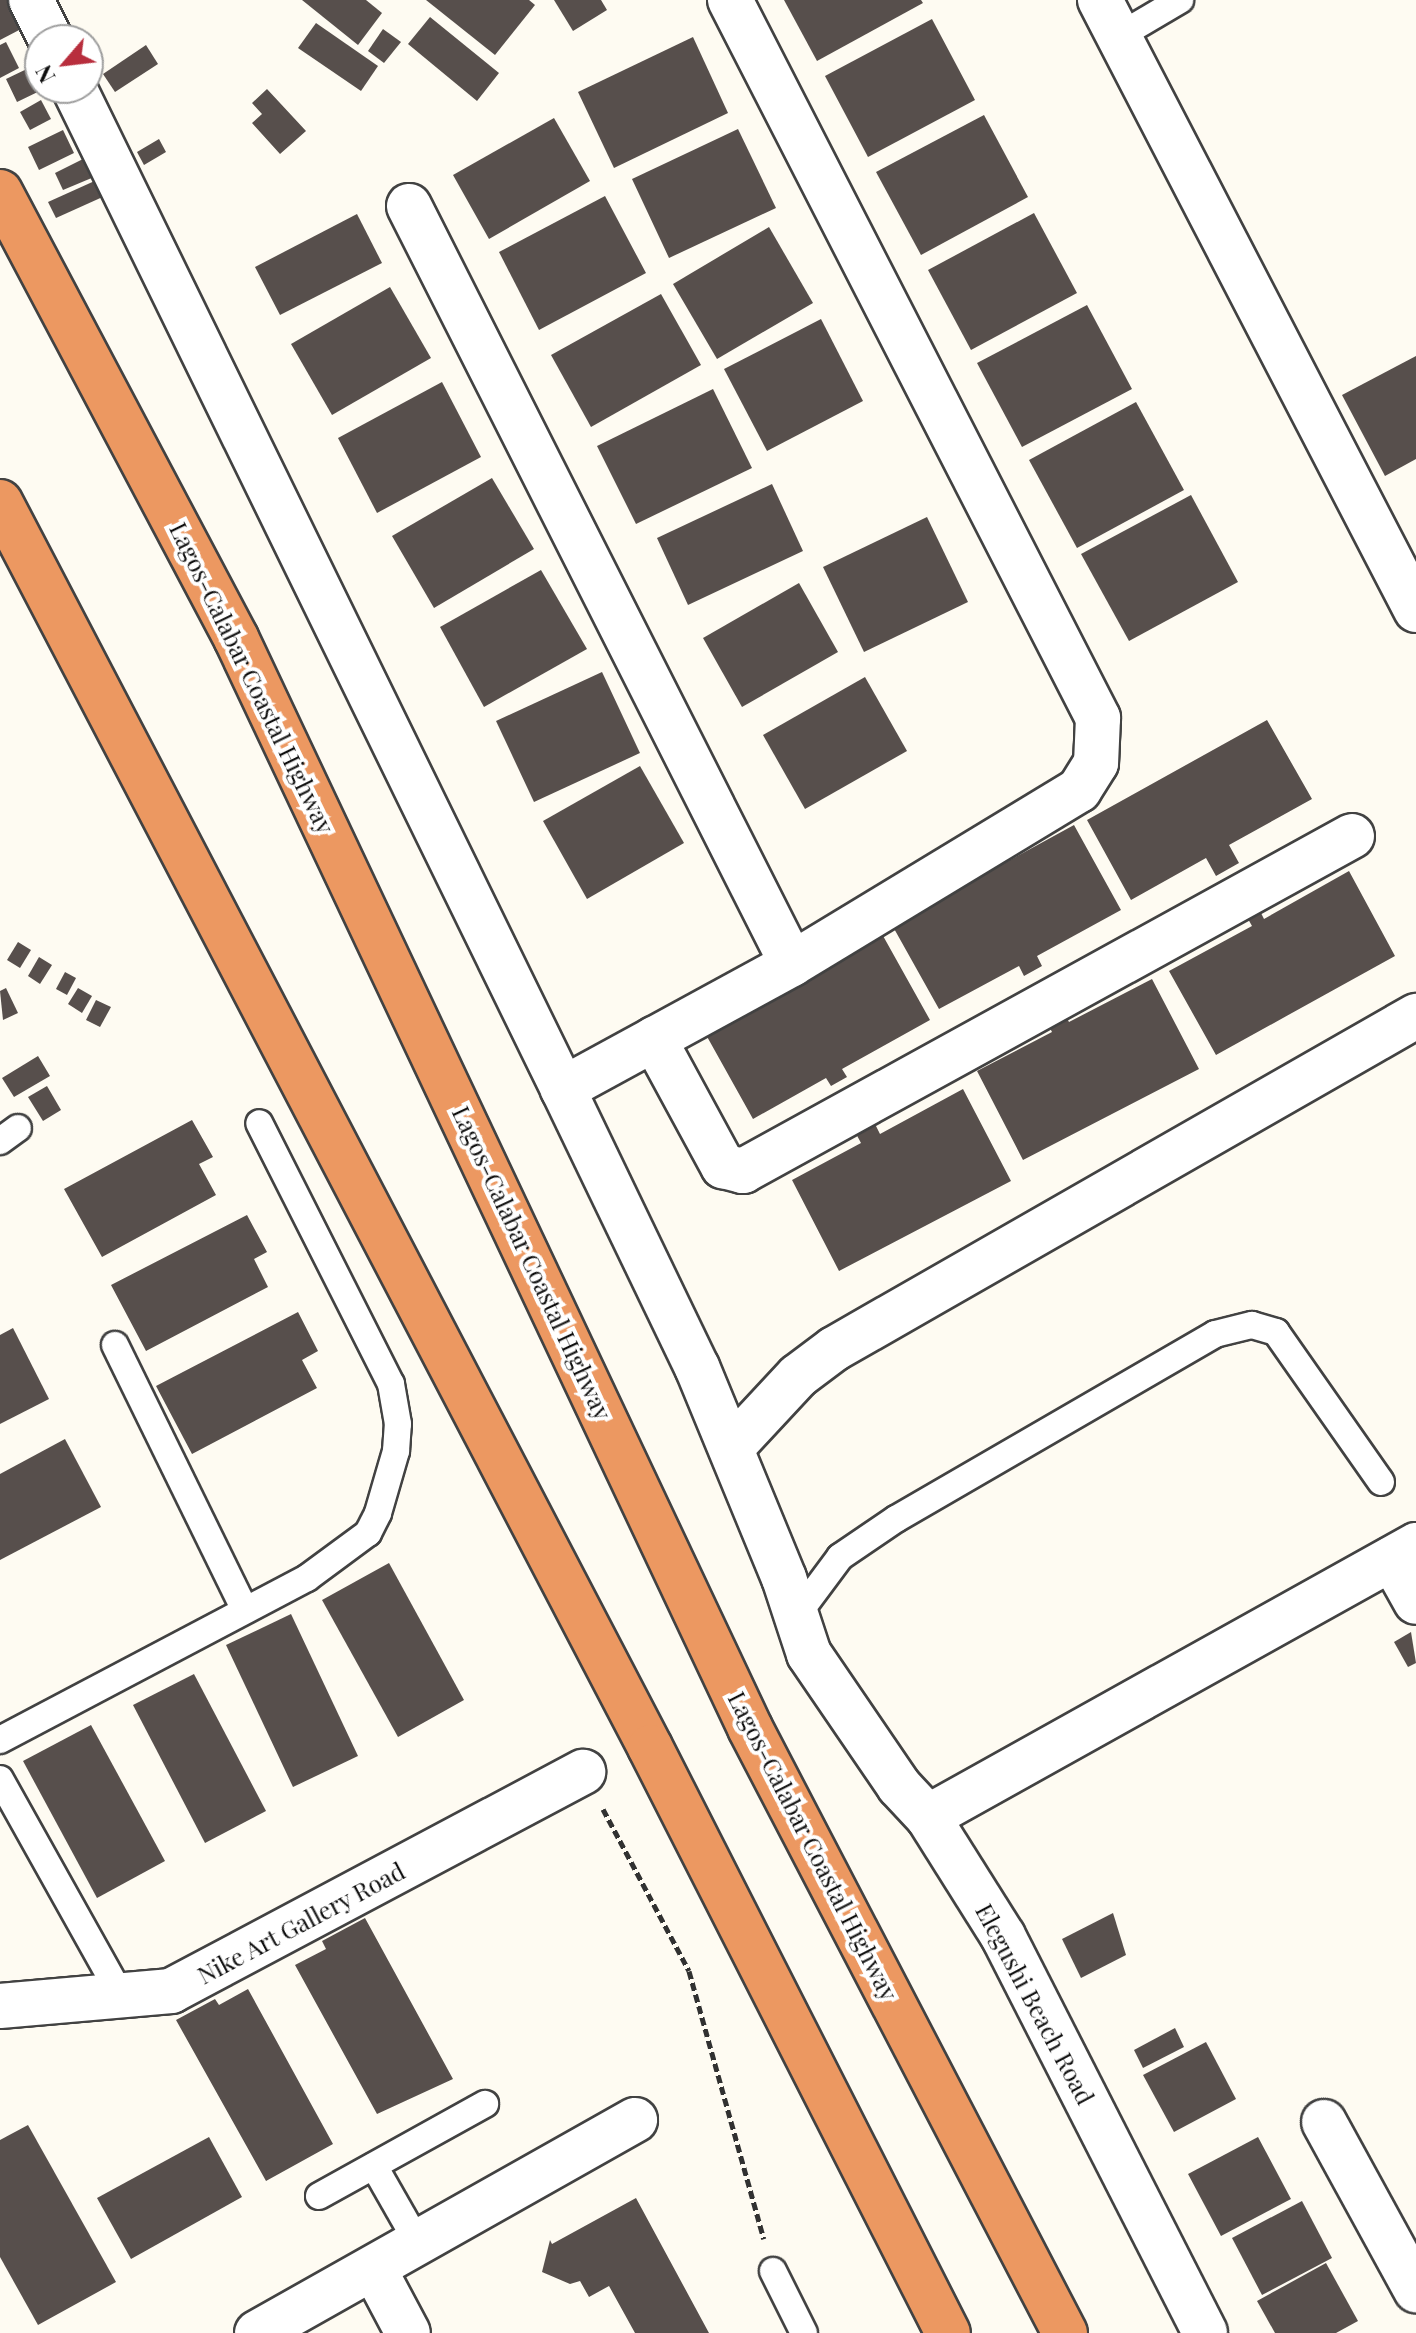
<!DOCTYPE html>
<style>
body{margin:0}
#map{position:relative;width:1416px;height:2333px;overflow:hidden;background:#fefbf2;font-family:"Playfair Display",serif}
div>[style]{position:absolute}
[style*='--x']{left:calc(var(--x)*1px);top:calc(var(--y)*1px);width:calc(var(--w)*1px);rotate:calc(var(--a)*1deg)}
.building>*{inset:0;background:#574f4c}
.path>*{height:5px;margin-top:-2.5px;transform-origin:0;background:repeating-linear-gradient(90deg,#313131 0 8px,transparent 0 12px)}
.roads{filter:drop-shadow(2px 0 #424242) drop-shadow(-2px 0 #424242) drop-shadow(0 2px #424242) drop-shadow(0 -2px #424242)}
.lane>*{height:26px;margin:-13px;padding:0 13px;transform-origin:13px;border-radius:13px;background:#fff}
.street>*{height:44px;margin:-22px;padding:0 22px;transform-origin:22px;border-radius:22px;background:#fff}
.highway>*{height:44px;margin:-22px;padding:0 22px;transform-origin:22px;border-radius:22px;background:#ec9861}
span{translate:-50% -50%;white-space:nowrap;text-align:center;line-height:1.15;-webkit-text-stroke:8px #fff;paint-order:stroke}
.street-label{font-size:24px;color:#0f0f0f}
.north{position:absolute;left:24px;top:24px;width:80px;height:80px;box-sizing:border-box;background:#fff;border:2px solid #9f9f9f;border-radius:50%;rotate:242deg;font-size:22px;font-weight:700;line-height:32px;text-align:center;color:#0f0f0f}
.north::after{content:'';display:block;margin:auto;width:28px;height:36px;background:#b82e3d;clip-path:polygon(50% 0,100% 100%,50% 72%,0 100%)}
</style>
<div id="map">
<div class="building">
<i style="clip-path:polygon(0 0,8px 0,23px 28px,0 40px)"></i>
<i style="clip-path:polygon(302px 0,366px 0,382px 13px,358px 45px)"></i>
<i style="clip-path:polygon(426px 0,529px 0,535px 5px,495px 55px)"></i>
<i style="clip-path:polygon(554px 0,601px 0,607px 10px,573px 31px)"></i>
<i style="clip-path:polygon(784px 0,921px 0,923px 3px,817px 61px)"></i>
<i style="clip-path:polygon(430px 17px,499px 73px,477px 101px,408px 44px)"></i>
<i style="clip-path:polygon(932px 19px,975px 100px,868px 157px,825px 76px)"></i>
<i style="clip-path:polygon(316px 23px,378px 66px,361px 91px,298px 48px)"></i>
<i style="clip-path:polygon(383px 29px,401px 42px,384px 63px,368px 51px)"></i>
<i style="clip-path:polygon(693px 37px,728px 113px,614px 168px,578px 92px)"></i>
<i style="clip-path:polygon(6px 42px,19px 68px,0 78px,0 45px)"></i>
<i style="clip-path:polygon(146px 45px,158px 64px,115px 92px,103px 74px)"></i>
<i style="clip-path:polygon(33px 66px,40px 88px,46px 88px,17px 102px,6px 79px)"></i>
<i style="clip-path:polygon(267px 89px,306px 131px,280px 154px,252px 123px,262px 114px,252px 103px)"></i>
<i style="clip-path:polygon(41px 100px,51px 119px,30px 130px,20px 112px)"></i>
<i style="clip-path:polygon(984px 115px,1028px 197px,921px 255px,876px 172px)"></i>
<i style="clip-path:polygon(554px 118px,590px 181px,489px 239px,453px 175px)"></i>
<i style="clip-path:polygon(738px 129px,776px 208px,669px 258px,632px 179px)"></i>
<i style="clip-path:polygon(63px 130px,74px 153px,39px 170px,28px 147px)"></i>
<i style="clip-path:polygon(159px 139px,166px 152px,144px 165px,137px 152px)"></i>
<i style="clip-path:polygon(85px 158px,94px 177px,63px 190px,55px 173px)"></i>
<i style="clip-path:polygon(99px 179px,107px 195px,56px 218px,48px 202px)"></i>
<i style="clip-path:polygon(605px 196px,646px 273px,539px 330px,499px 252px)"></i>
<i style="clip-path:polygon(1034px 213px,1077px 293px,971px 350px,928px 270px)"></i>
<i style="clip-path:polygon(357px 214px,382px 263px,280px 315px,255px 267px)"></i>
<i style="clip-path:polygon(769px 227px,813px 303px,717px 359px,673px 284px)"></i>
<i style="clip-path:polygon(390px 287px,431px 358px,332px 415px,291px 344px)"></i>
<i style="clip-path:polygon(661px 294px,701px 365px,591px 427px,551px 355px)"></i>
<i style="clip-path:polygon(1087px 305px,1132px 389px,1022px 447px,977px 363px)"></i>
<i style="clip-path:polygon(821px 319px,863px 401px,767px 451px,724px 369px)"></i>
<i style="clip-path:polygon(1416px 356px,1416px 459px,1385px 476px,1342px 395px)"></i>
<i style="clip-path:polygon(442px 382px,481px 457px,377px 513px,338px 438px)"></i>
<i style="clip-path:polygon(713px 389px,752px 468px,636px 524px,597px 446px)"></i>
<i style="clip-path:polygon(1136px 402px,1184px 490px,1077px 548px,1029px 460px)"></i>
<i style="clip-path:polygon(492px 478px,534px 549px,434px 608px,392px 536px)"></i>
<i style="clip-path:polygon(772px 484px,803px 551px,688px 605px,657px 538px)"></i>
<i style="clip-path:polygon(1191px 495px,1238px 582px,1129px 641px,1081px 554px)"></i>
<i style="clip-path:polygon(927px 517px,968px 602px,864px 652px,823px 567px)"></i>
<i style="clip-path:polygon(541px 570px,587px 649px,484px 707px,440px 627px)"></i>
<i style="clip-path:polygon(799px 583px,838px 652px,742px 707px,703px 638px)"></i>
<i style="clip-path:polygon(602px 672px,640px 753px,534px 802px,496px 721px)"></i>
<i style="clip-path:polygon(865px 677px,907px 751px,805px 809px,763px 735px)"></i>
<i style="clip-path:polygon(1267px 720px,1312px 799px,1229px 845px,1239px 863px,1216px 876px,1206px 858px,1131px 900px,1087px 820px)"></i>
<i style="clip-path:polygon(640px 766px,684px 843px,587px 899px,543px 821px)"></i>
<i style="clip-path:polygon(1074px 825px,1121px 910px,1037px 956px,1042px 966px,1024px 976px,1019px 966px,939px 1009px,892px 925px)"></i>
<i style="clip-path:polygon(1349px 871px,1395px 956px,1216px 1055px,1169px 971px,1252px 926px,1243px 910px,1256px 903px,1264px 919px)"></i>
<i style="clip-path:polygon(882px 934px,930px 1020px,842px 1069px,847px 1077px,831px 1086px,826px 1078px,753px 1119px,705px 1033px)"></i>
<i style="clip-path:polygon(18px 942px,31px 950px,20px 968px,7px 960px)"></i>
<i style="clip-path:polygon(39px 957px,52px 965px,40px 984px,28px 976px)"></i>
<i style="clip-path:polygon(65px 972px,76px 978px,67px 995px,56px 989px)"></i>
<i style="clip-path:polygon(1152px 979px,1199px 1069px,1023px 1160px,977px 1071px,1052px 1032px,1046px 1020px,1063px 1011px,1069px 1022px)"></i>
<i style="clip-path:polygon(6px 988px,18px 1013px,3px 1020px,0 991px)"></i>
<i style="clip-path:polygon(78px 988px,92px 996px,82px 1013px,68px 1004px)"></i>
<i style="clip-path:polygon(96px 1000px,111px 1007px,100px 1027px,86px 1020px)"></i>
<i style="clip-path:polygon(38px 1056px,50px 1076px,14px 1097px,2px 1078px)"></i>
<i style="clip-path:polygon(47px 1086px,61px 1110px,43px 1121px,28px 1097px)"></i>
<i style="clip-path:polygon(963px 1089px,1011px 1181px,839px 1271px,792px 1180px,861px 1143px,854px 1130px,873px 1120px,880px 1134px)"></i>
<i style="clip-path:polygon(192px 1120px,213px 1157px,199px 1164px,216px 1195px,102px 1257px,64px 1189px)"></i>
<i style="clip-path:polygon(247px 1215px,267px 1252px,254px 1259px,268px 1287px,146px 1351px,111px 1285px)"></i>
<i style="clip-path:polygon(298px 1312px,318px 1351px,302px 1360px,317px 1388px,192px 1454px,156px 1386px)"></i>
<i style="clip-path:polygon(13px 1328px,49px 1399px,0 1424px,0 1335px)"></i>
<i style="clip-path:polygon(65px 1439px,101px 1507px,0 1560px,0 1474px)"></i>
<i style="clip-path:polygon(389px 1563px,464px 1700px,398px 1737px,322px 1600px)"></i>
<i style="clip-path:polygon(291px 1614px,358px 1756px,293px 1787px,226px 1645px)"></i>
<i style="clip-path:polygon(1411px 1632px,1416px 1663px,1408px 1667px,1394px 1642px)"></i>
<i style="clip-path:polygon(194px 1674px,266px 1811px,205px 1843px,133px 1705px)"></i>
<i style="clip-path:polygon(91px 1725px,165px 1861px,97px 1898px,23px 1761px)"></i>
<i style="clip-path:polygon(1113px 1913px,1126px 1955px,1081px 1978px,1062px 1939px)"></i>
<i style="clip-path:polygon(365px 1918px,453px 2079px,377px 2114px,295px 1965px,326px 1949px,322px 1941px)"></i>
<i style="clip-path:polygon(248px 1989px,333px 2144px,266px 2181px,176px 2020px,215px 1999px,219px 2005px)"></i>
<i style="clip-path:polygon(1175px 2028px,1184px 2047px,1143px 2068px,1134px 2050px)"></i>
<i style="clip-path:polygon(1206px 2042px,1236px 2099px,1174px 2132px,1143px 2075px)"></i>
<i style="clip-path:polygon(28px 2125px,116px 2282px,38px 2325px,0 2257px,0 2140px)"></i>
<i style="clip-path:polygon(209px 2137px,242px 2197px,131px 2259px,97px 2198px)"></i>
<i style="clip-path:polygon(1258px 2137px,1291px 2199px,1221px 2236px,1188px 2174px)"></i>
<i style="clip-path:polygon(636px 2198px,709px 2333px,635px 2333px,609px 2286px,589px 2297px,580px 2281px,570px 2284px,542px 2272px,550px 2240px,552px 2244px)"></i>
<i style="clip-path:polygon(1302px 2201px,1332px 2258px,1262px 2295px,1232px 2238px)"></i>
<i style="clip-path:polygon(1326px 2263px,1358px 2321px,1336px 2333px,1275px 2333px,1257px 2301px)"></i>
</div>
<div class="path">
<i style="--x:603;--y:1809;--w:183;--a:62"></i>
<i style="--x:689;--y:1971;--w:278;--a:74.4"></i>
</div>
<div class="roads">
<div class="lane">
<i style="--x:1119;--y:36;--w:71;--a:-30.5"></i>
<i style="--x:0;--y:1141;--w:22;--a:-36"></i>
<i style="--x:115;--y:1345;--w:295;--a:63.9"></i>
<i style="--x:794;--y:1619;--w:77;--a:-53.4"></i>
<i style="--x:840;--y:1557;--w:68;--a:-34.2"></i>
<i style="--x:896;--y:1519;--w:369;--a:-30.1"></i>
<i style="--x:1215;--y:1334;--w:38;--a:-14"></i>
<i style="--x:1252;--y:1325;--w:25;--a:16"></i>
<i style="--x:1276;--y:1332;--w:183;--a:55"></i>
<i style="--x:0;--y:1740;--w:347;--a:-27.8"></i>
<i style="--x:307;--y:1578;--w:76;--a:-36.4"></i>
<i style="--x:368;--y:1533;--w:22;--a:-63"></i>
<i style="--x:378;--y:1513;--w:65;--a:-73.8"></i>
<i style="--x:396;--y:1451;--w:27;--a:-86"></i>
<i style="--x:398;--y:1424;--w:41;--a:-99.9"></i>
<i style="--x:391;--y:1384;--w:292;--a:-116.8"></i>
<i style="--x:0;--y:1779;--w:246;--a:60.8"></i>
<i style="--x:374;--y:2166;--w:91;--a:60.3"></i>
<i style="--x:319;--y:2196;--w:190;--a:-29"></i>
<i style="--x:773;--y:2271;--w:69;--a:63.4"></i>
</div>
<div class="street">
<i style="--x:31;--y:0;--w:45;--a:63.4"></i>
<i style="--x:730;--y:0;--w:807;--a:62.86"></i>
<i style="--x:1098;--y:718;--w:45;--a:92.5"></i>
<i style="--x:1096;--y:763;--w:32;--a:122"></i>
<i style="--x:1079;--y:790;--w:336;--a:148.8"></i>
<i style="--x:792;--y:964;--w:261;--a:151.4"></i>
<i style="--x:563;--y:1089;--w:309;--a:64.3"></i>
<i style="--x:697;--y:1367;--w:228;--a:67.6"></i>
<i style="--x:784;--y:1578;--w:80;--a:71.8"></i>
<i style="--x:809;--y:1654;--w:160;--a:55.7"></i>
<i style="--x:899;--y:1786;--w:42;--a:46.9"></i>
<i style="--x:928;--y:1817;--w:141;--a:57.8"></i>
<i style="--x:1003;--y:1936;--w:445;--a:63"></i>
<i style="--x:1100;--y:0;--w:687;--a:62.61"></i>
<i style="--x:74;--y:88;--w:1114;--a:63.96"></i>
<i style="--x:409;--y:206;--w:849;--a:63.19"></i>
<i style="--x:654;--y:1039;--w:145;--a:61.5"></i>
<i style="--x:723;--y:1166;--w:21;--a:14"></i>
<i style="--x:743;--y:1171;--w:695;--a:-28.81"></i>
<i style="--x:731;--y:1448;--w:98;--a:-47.1"></i>
<i style="--x:798;--y:1376;--w:45;--a:-36.9"></i>
<i style="--x:834;--y:1349;--w:671;--a:-29.78"></i>
<i style="--x:1392;--y:1559;--w:49;--a:60.8"></i>
<i style="--x:928;--y:1817;--w:559;--a:-29.13"></i>
<i style="--x:0;--y:2006;--w:172;--a:-5"></i>
<i style="--x:171;--y:1991;--w:467;--a:-28"></i>
<i style="--x:1324;--y:2122;--w:192;--a:61.3"></i>
<i style="--x:374;--y:2269;--w:72;--a:62"></i>
<i style="--x:257;--y:2333;--w:434;--a:-29.4"></i>
</div>
<div class="highway">
<i style="--x:0;--y:192;--w:505;--a:62.11"></i>
<i style="--x:236;--y:638;--w:1205;--a:64.75"></i>
<i style="--x:750;--y:1728;--w:682;--a:62.5"></i>
<i style="--x:0;--y:502;--w:1404;--a:62.43"></i>
<i style="--x:650;--y:1747;--w:657;--a:63.05"></i>
</div>
</div>
<div class="street-label">
<span style="left:252px;top:678px;rotate:64deg">Lagos-Calabar Coastal Highway</span>
<span style="left:532px;top:1263px;rotate:65deg">Lagos-Calabar Coastal Highway</span>
<span style="left:813px;top:1846px;rotate:63deg">Lagos-Calabar Coastal Highway</span>
<span style="left:301px;top:1923px;rotate:-28deg">Nike Art Gallery Road</span>
<span style="left:1035px;top:2004px;rotate:62deg">Elegushi Beach Road</span>
</div>
<div class="north">N</div>
</div>
